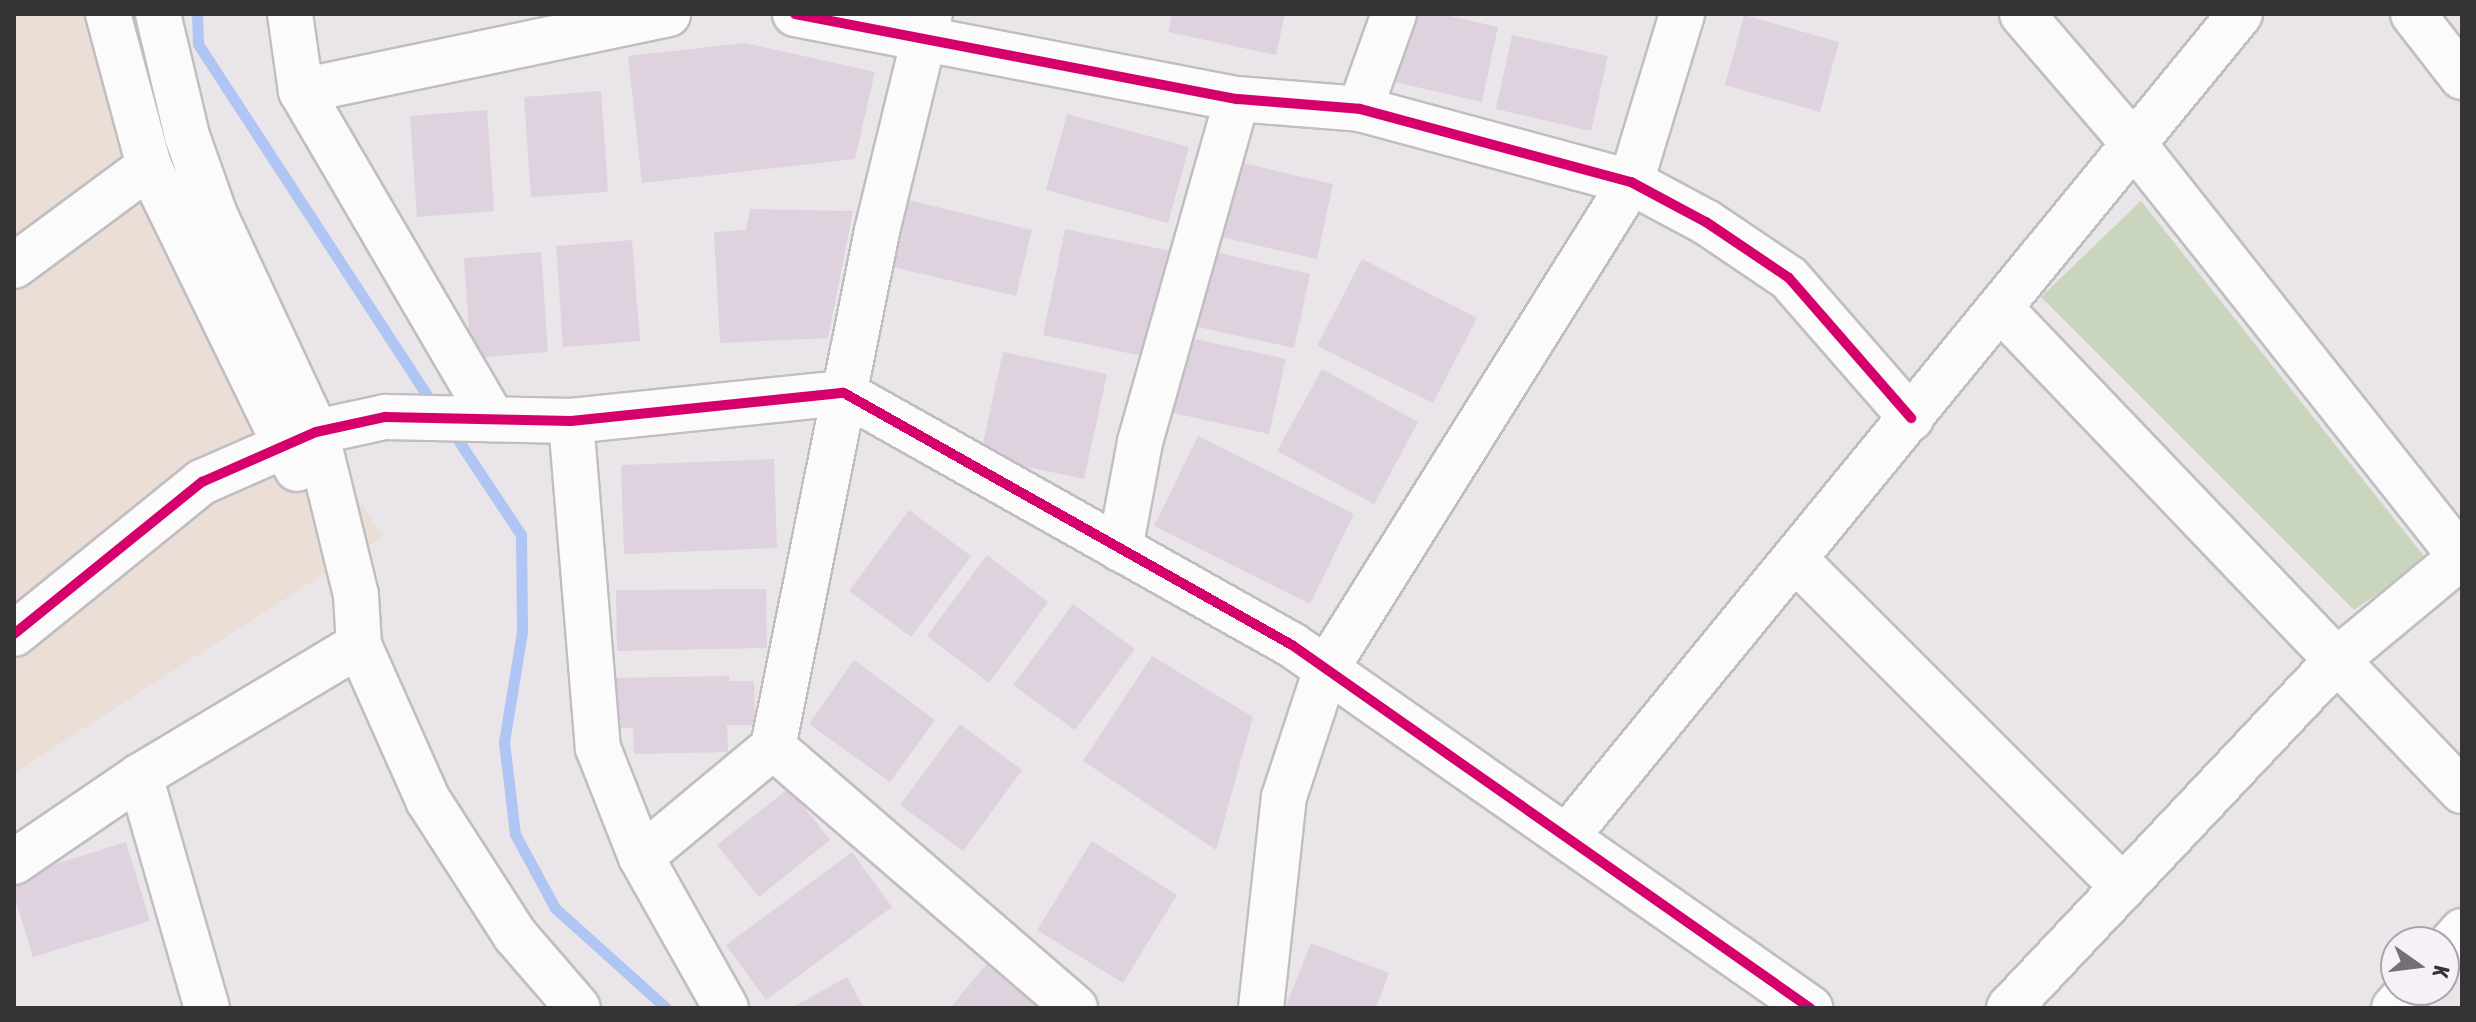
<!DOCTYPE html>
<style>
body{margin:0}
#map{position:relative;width:2476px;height:1022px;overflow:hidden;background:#e9e5e9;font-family:"Asap Condensed",sans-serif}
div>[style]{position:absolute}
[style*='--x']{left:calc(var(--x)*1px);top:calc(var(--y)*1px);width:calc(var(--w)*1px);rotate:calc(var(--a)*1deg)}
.industrial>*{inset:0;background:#eaded7}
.green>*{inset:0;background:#c9d5bd}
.stream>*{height:11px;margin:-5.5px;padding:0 5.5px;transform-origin:5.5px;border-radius:5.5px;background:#afc5f4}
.building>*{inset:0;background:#dfd2df}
.roads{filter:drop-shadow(2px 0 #c1bec1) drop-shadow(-2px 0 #c1bec1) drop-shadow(0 2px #c1bec1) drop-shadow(0 -2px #c1bec1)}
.minor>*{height:44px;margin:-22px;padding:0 22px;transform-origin:22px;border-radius:22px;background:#fcfbfc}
.cycleway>*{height:10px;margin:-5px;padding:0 5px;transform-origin:5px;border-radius:5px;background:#d6006c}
span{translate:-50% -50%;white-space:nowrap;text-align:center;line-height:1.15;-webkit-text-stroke:6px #f7f1f7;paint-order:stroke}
.frame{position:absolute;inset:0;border:16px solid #343234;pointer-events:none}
.north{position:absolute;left:2380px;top:926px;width:80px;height:80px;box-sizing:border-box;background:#f7f1f7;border:2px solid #a9a5a9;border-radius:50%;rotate:104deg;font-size:22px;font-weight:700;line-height:32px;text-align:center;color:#343234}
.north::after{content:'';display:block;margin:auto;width:28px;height:36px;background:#737173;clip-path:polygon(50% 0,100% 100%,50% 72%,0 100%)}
</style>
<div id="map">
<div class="industrial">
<i style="clip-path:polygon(14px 14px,136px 14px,214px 279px,383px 536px,14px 773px)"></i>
</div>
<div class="green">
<i style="clip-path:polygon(2141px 201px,2427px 560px,2354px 610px,2041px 297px)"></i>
</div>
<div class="stream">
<i style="--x:197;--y:14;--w:30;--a:88"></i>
<i style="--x:198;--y:44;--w:434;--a:56.9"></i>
<i style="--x:452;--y:431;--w:125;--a:56.4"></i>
<i style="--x:521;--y:535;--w:97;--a:89.4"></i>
<i style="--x:522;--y:632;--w:111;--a:99.3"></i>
<i style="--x:504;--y:742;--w:93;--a:83.2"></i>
<i style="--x:515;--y:834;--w:84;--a:61.6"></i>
<i style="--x:555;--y:908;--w:149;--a:42"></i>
</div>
<div class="building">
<i style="clip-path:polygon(1172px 14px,1285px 14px,1276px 55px,1168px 32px)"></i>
<i style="clip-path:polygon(1401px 14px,1441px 14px,1498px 27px,1482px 102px,1386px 80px)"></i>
<i style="clip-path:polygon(1744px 15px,1839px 42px,1820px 112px,1725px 85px)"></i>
<i style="clip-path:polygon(1512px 35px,1608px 56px,1591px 131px,1496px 109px)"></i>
<i style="clip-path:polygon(745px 43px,875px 72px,855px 159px,642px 183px,628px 56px)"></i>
<i style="clip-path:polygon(601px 91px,608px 192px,531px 197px,524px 97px)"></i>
<i style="clip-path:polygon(487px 110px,494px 211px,417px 217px,410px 116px)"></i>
<i style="clip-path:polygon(1067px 114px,1189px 147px,1168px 223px,1046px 190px)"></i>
<i style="clip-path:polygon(1238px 162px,1333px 184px,1317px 259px,1221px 237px)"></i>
<i style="clip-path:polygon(908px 200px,1032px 230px,1016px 296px,893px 267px)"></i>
<i style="clip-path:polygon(750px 209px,853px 211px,828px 338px,720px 343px,714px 232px,746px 230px)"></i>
<i style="clip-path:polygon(1065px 229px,1170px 251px,1147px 357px,1043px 335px)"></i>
<i style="clip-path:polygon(632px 240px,640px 341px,563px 347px,556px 246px)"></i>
<i style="clip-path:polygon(541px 252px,548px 352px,471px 358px,464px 258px)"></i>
<i style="clip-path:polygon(1215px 252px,1310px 274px,1294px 348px,1198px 327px)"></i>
<i style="clip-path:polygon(1362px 259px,1477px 318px,1433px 403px,1317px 346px)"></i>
<i style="clip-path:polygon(1190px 338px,1286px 359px,1269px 434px,1173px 413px)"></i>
<i style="clip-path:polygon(1003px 352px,1107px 374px,1084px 479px,980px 457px)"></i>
<i style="clip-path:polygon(1322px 369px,1418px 422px,1374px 504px,1277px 451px)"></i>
<i style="clip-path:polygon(1198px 436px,1354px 514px,1310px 604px,1154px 526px)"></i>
<i style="clip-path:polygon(774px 459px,777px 548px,624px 554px,621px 465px)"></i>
<i style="clip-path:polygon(909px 510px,971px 556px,911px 637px,849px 591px)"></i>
<i style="clip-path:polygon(987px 555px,1048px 602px,989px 683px,927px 636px)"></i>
<i style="clip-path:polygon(766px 589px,767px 648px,617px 651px,616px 590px)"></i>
<i style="clip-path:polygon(1073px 604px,1135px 649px,1075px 730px,1013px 685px)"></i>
<i style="clip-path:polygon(1152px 656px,1253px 717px,1216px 850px,1083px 761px)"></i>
<i style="clip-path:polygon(854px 660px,935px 720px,890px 782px,809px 724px)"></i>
<i style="clip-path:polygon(729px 676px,729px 681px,754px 681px,755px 725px,727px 725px,728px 752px,634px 754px,633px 728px,611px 728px,610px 678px)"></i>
<i style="clip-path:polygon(960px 724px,1022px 770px,963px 851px,900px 805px)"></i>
<i style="clip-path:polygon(789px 788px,830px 840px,759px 897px,717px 845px)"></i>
<i style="clip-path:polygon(1092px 841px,1177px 895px,1123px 983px,1037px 930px)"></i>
<i style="clip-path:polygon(126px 842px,150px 921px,33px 957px,14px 895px,14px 877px)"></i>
<i style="clip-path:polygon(852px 852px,892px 907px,766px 1000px,726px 945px)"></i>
<i style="clip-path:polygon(1311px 943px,1389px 973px,1376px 1008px,1285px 1008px)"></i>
<i style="clip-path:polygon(990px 960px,1041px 1003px,1037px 1008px,950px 1008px)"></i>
<i style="clip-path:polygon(847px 977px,864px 1008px,791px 1008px)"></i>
</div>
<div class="roads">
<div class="minor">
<i style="--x:108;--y:14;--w:157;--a:74.9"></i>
<i style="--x:149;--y:166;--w:337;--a:64"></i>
<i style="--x:158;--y:14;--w:125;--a:76.6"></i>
<i style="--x:187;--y:136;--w:84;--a:70.5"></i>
<i style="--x:215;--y:215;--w:239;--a:65"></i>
<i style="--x:316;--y:432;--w:168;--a:76.2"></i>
<i style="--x:356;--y:595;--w:50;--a:86.6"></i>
<i style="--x:359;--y:645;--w:170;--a:66"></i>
<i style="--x:428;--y:800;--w:161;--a:57.2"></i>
<i style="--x:515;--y:935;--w:96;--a:49.2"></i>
<i style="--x:290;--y:14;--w:78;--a:81.9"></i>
<i style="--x:301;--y:91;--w:375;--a:-11.8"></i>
<i style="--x:795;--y:14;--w:450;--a:10.9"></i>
<i style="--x:1237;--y:99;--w:123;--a:4.6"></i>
<i style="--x:1360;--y:109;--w:281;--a:15.1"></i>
<i style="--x:1631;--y:182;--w:85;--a:28.1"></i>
<i style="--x:1706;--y:222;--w:100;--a:34"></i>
<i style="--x:1789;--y:278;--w:186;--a:48.9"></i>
<i style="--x:2022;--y:14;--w:170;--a:49.3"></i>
<i style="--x:2133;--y:143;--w:528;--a:51.61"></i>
<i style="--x:2413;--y:14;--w:80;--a:52.1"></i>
<i style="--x:301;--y:91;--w:380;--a:59.7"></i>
<i style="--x:1360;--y:109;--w:101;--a:-70.3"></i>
<i style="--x:14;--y:266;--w:168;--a:-36.5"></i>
<i style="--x:2001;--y:309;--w:667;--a:46.28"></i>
<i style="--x:571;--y:421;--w:328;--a:85.3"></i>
<i style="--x:598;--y:748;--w:117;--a:68.5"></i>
<i style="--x:1120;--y:549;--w:109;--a:-79.4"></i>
<i style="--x:1140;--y:442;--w:356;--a:-74.2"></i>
<i style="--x:1795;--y:559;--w:464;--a:45"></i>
<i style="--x:14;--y:634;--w:242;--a:-39"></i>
<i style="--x:202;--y:482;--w:124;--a:-23.7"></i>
<i style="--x:316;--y:432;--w:71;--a:-12.3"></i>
<i style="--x:385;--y:417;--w:186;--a:1.2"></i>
<i style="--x:571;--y:421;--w:274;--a:-5.9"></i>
<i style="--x:844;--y:393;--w:514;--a:29.36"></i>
<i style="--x:1292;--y:645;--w:633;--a:35.02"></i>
<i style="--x:773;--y:747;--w:399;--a:40.8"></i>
<i style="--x:140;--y:776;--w:241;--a:73.9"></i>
<i style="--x:1568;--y:835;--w:1061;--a:-50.7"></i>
<i style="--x:14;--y:862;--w:153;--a:-34.3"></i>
<i style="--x:140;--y:776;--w:255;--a:-30.9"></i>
<i style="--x:2444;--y:952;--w:28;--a:-49"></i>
<i style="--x:726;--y:1008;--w:173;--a:-119.4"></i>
<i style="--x:641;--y:857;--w:172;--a:-39.8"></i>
<i style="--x:773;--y:747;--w:526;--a:-78.6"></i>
<i style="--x:877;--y:231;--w:223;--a:-76.3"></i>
<i style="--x:1261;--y:1008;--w:212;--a:-83.8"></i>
<i style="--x:1284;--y:797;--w:135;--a:-71.8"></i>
<i style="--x:1326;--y:669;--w:575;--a:-57.94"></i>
<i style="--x:1631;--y:182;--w:176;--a:-73.1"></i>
<i style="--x:2009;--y:1008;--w:480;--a:-46.7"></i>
<i style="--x:2338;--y:659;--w:161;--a:-39.7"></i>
<i style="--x:2394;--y:1008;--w:24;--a:-48"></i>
</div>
</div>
<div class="cycleway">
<i style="--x:795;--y:14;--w:450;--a:10.9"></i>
<i style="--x:1237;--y:99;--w:123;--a:4.6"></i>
<i style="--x:1360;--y:109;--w:281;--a:15.1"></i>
<i style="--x:1631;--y:182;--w:85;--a:28.1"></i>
<i style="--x:1706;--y:222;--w:100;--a:34"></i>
<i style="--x:1789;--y:278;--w:186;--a:48.9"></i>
<i style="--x:14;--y:634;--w:242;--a:-39"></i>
<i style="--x:202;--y:482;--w:124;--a:-23.7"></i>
<i style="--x:316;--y:432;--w:71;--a:-12.3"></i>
<i style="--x:385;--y:417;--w:186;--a:1.2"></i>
<i style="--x:571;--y:421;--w:274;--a:-5.9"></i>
<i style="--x:844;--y:393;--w:514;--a:29.36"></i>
<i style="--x:1292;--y:645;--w:633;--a:35.02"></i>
</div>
<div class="frame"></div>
<div class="north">K</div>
</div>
